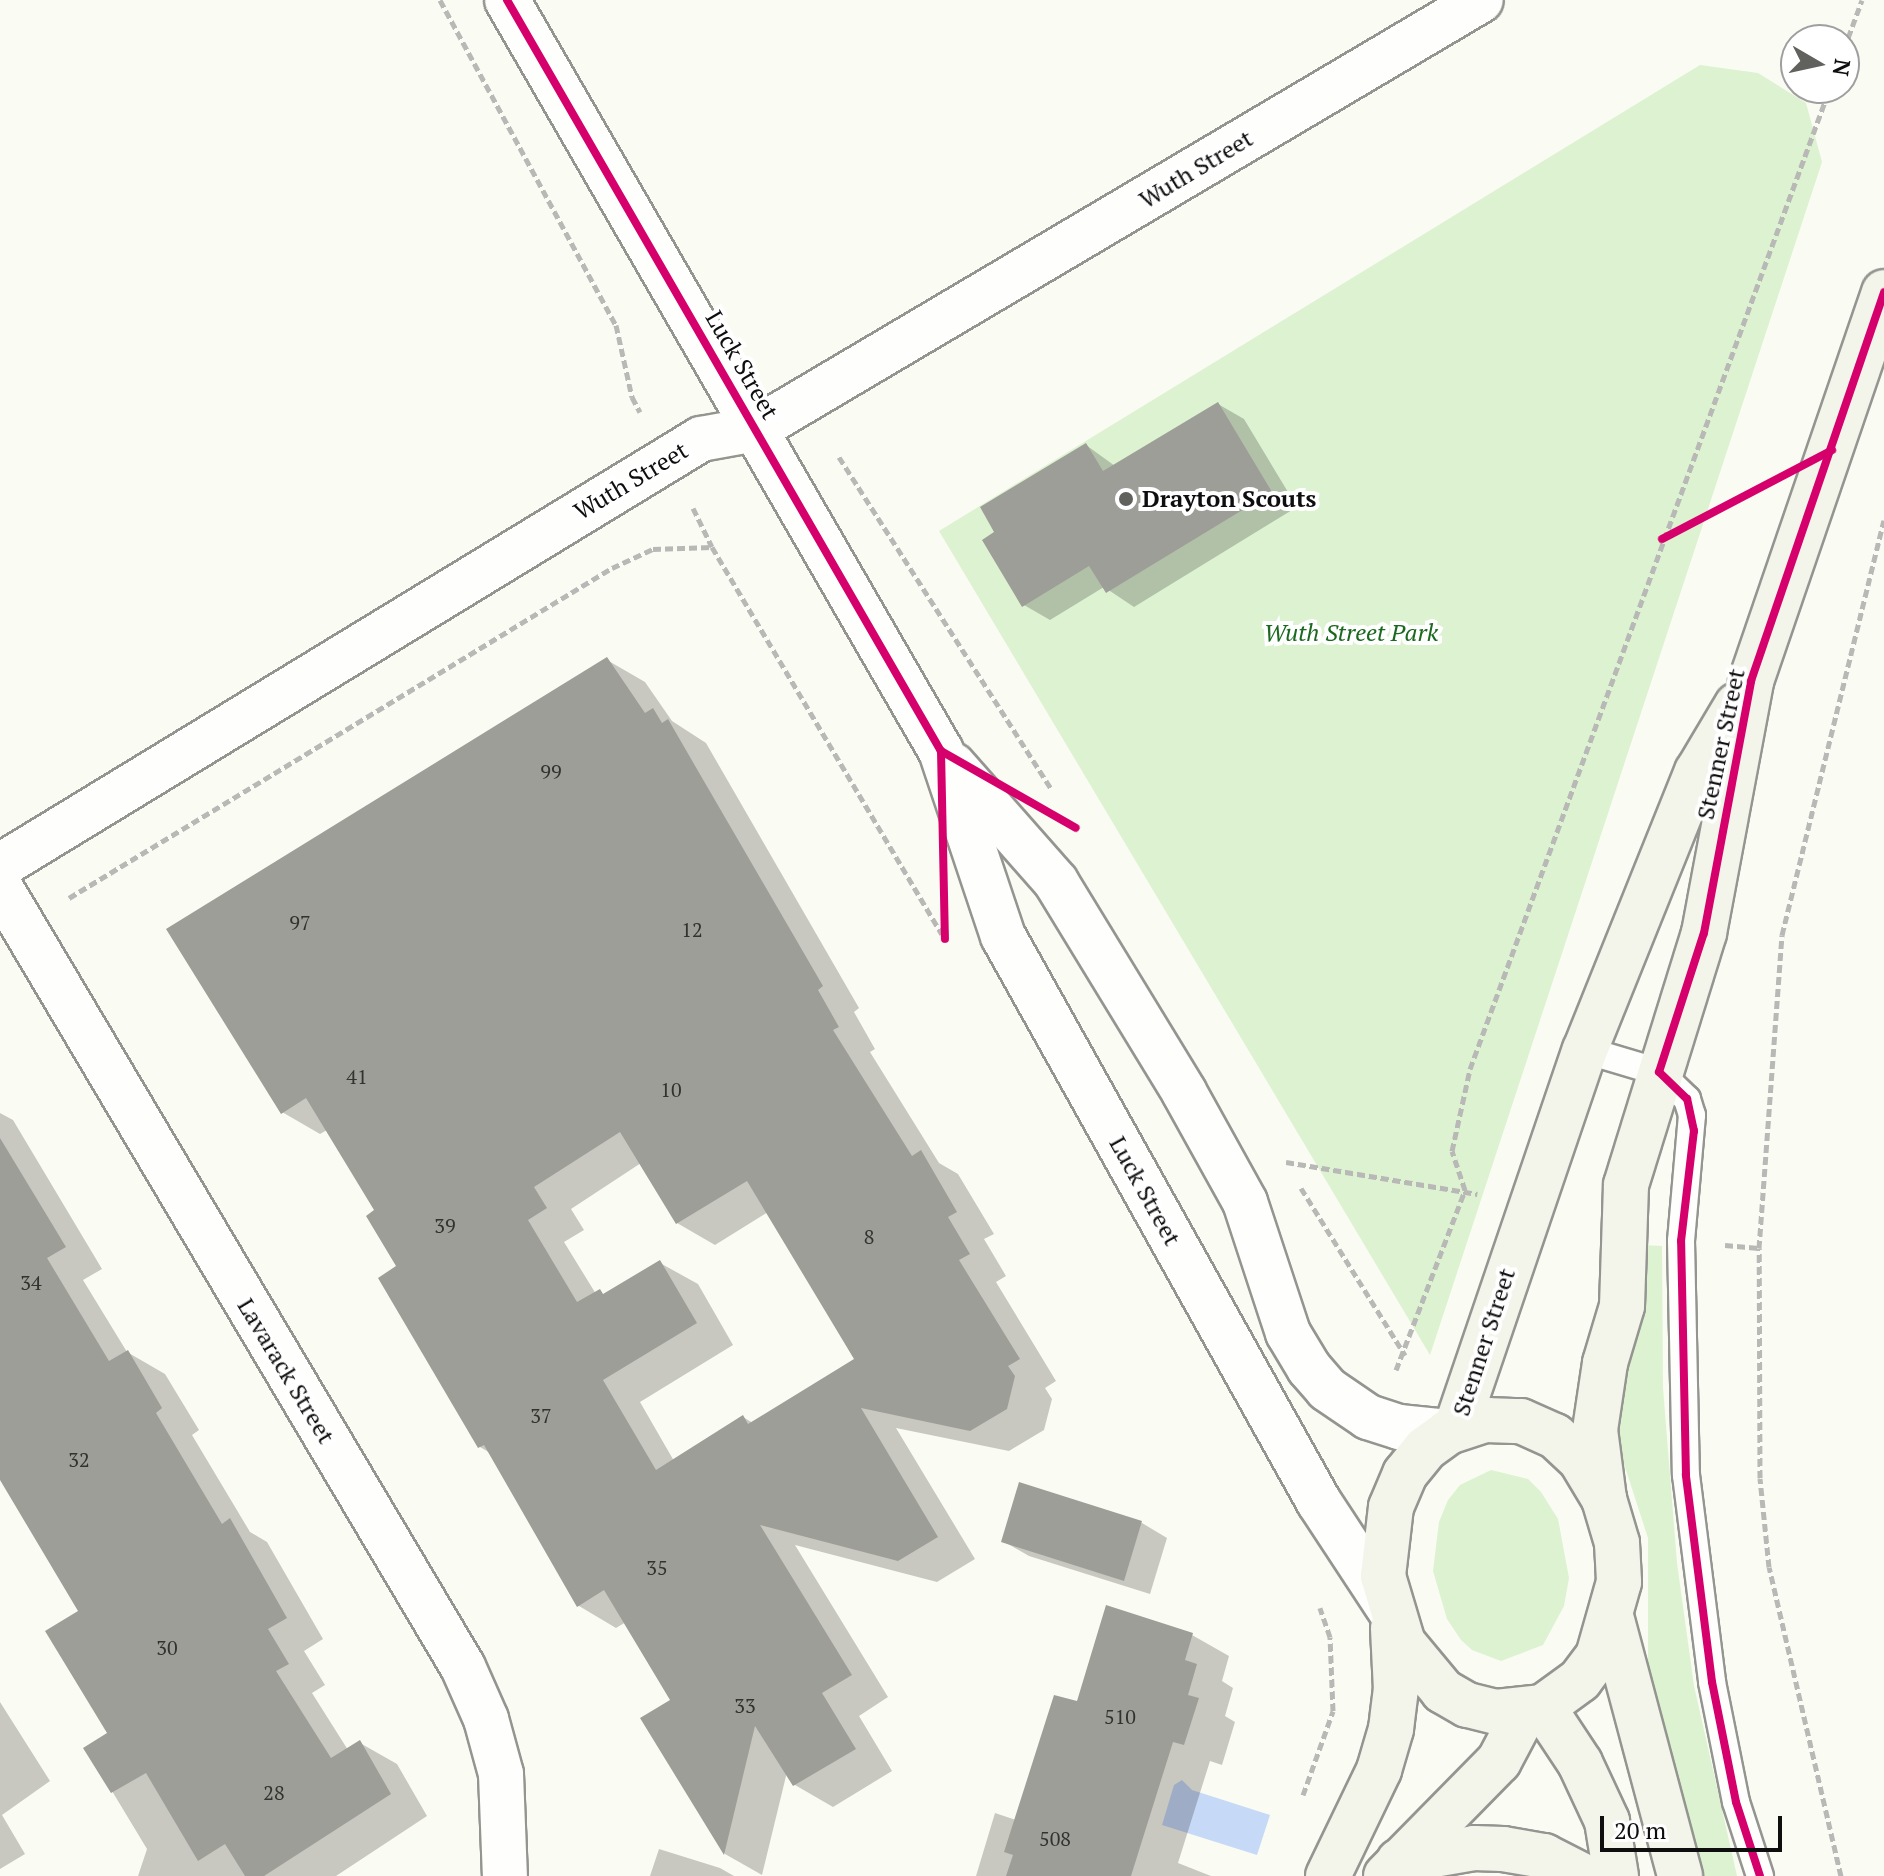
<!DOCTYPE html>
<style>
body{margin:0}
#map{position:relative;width:1884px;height:1876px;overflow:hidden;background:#fafbf2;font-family:"PT Serif",serif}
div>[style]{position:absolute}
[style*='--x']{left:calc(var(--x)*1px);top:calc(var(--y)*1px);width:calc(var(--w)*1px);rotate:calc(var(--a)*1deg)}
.green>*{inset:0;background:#dcf2d1}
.water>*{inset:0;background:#c6d9f7}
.shadow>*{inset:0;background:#0003}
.building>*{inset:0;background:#9e9e98}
.path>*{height:5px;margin-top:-2.5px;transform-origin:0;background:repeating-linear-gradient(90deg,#b8b8b6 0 8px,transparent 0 12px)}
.roads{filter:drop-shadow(2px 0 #949591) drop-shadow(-2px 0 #949591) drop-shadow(0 2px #949591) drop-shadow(0 -2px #949591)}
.service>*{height:26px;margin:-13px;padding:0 13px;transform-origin:13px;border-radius:13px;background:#fefefd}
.minor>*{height:44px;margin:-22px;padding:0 22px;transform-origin:22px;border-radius:22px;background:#fefefd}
.tertiary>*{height:44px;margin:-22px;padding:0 22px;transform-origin:22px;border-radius:22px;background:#fefefd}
.secondary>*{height:44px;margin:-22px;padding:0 22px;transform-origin:22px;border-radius:22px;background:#f3f5ea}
.cycleway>*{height:8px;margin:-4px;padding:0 4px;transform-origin:4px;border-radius:4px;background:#d6006c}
.dots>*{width:22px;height:22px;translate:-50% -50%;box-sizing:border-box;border:4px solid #fff;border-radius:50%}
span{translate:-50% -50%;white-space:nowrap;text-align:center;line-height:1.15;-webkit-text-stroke:8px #fff;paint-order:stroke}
.number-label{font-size:20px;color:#323230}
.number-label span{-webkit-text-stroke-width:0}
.street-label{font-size:24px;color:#0e0e0e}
.poi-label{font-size:24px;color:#0e0e0e;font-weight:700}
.left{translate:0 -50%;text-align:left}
.park-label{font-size:24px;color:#1b681f;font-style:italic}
.north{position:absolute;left:1780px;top:24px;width:80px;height:80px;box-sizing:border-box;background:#fff;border:2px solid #9f9f9f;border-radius:50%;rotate:99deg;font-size:22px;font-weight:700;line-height:32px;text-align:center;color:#0e0e0e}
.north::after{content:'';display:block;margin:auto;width:28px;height:36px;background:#61615e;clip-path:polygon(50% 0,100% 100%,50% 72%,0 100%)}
.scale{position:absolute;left:1600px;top:1816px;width:182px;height:36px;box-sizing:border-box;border:4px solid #0e0e0e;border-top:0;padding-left:10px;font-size:24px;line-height:28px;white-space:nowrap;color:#0e0e0e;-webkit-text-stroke:6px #fff;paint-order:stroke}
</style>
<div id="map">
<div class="green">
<i style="clip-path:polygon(1700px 65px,1758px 73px,1806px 103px,1822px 162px,1430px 1355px,939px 531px)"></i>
<i style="clip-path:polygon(1640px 1245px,1662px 1246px,1663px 1388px,1677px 1563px,1694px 1686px,1737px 1876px,1704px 1876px,1648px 1662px,1648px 1538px,1613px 1430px)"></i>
<i style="clip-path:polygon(1491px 1470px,1528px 1479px,1541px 1492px,1558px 1519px,1569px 1578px,1564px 1606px,1543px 1645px,1501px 1661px,1472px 1650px,1461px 1640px,1447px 1619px,1433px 1571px,1439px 1522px,1448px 1500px,1460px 1485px)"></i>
</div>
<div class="water">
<i style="clip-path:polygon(1182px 1780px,1192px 1790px,1270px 1815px,1257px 1855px,1162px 1825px,1174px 1785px)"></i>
</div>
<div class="shadow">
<i style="clip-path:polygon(1218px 404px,1244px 419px,1297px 507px,1134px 607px,1104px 587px,1050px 620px,1024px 605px,1086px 445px,1115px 466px)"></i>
<i style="clip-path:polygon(evenodd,607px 660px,645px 682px,672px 721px,706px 743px,859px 1008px,854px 1012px,875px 1049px,870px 1052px,939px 1163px,958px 1174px,994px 1234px,984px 1239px,1006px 1276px,996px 1282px,1056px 1381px,1045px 1388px,1052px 1399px,1044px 1430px,1009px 1451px,896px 1428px,975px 1559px,937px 1582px,795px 1545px,888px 1697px,859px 1716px,892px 1771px,833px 1807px,795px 1785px,787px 1772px,762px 1875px,725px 1854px,643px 1718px,673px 1700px,626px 1622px,616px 1628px,579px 1606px,492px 1454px,480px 1447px,377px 1211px,327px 1130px,320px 1134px,282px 1112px,607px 660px,641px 1163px,677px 1223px,715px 1245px,768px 1212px,857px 1360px,753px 1423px,743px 1417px,674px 1461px,640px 1402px,733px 1345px,698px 1284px,660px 1263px,606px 1295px,596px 1294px,564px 1242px,584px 1230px,571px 1209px,641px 1163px)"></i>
<i style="clip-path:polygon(0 1113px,13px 1120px,102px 1269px,83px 1280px,127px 1352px,165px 1374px,199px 1430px,192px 1435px,250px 1532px,267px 1542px,323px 1639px,304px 1651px,325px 1685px,312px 1693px,348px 1750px,360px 1743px,397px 1764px,427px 1816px,336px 1876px,138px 1876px,147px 1849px,86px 1748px,110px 1733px,81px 1611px,0 1476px)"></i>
<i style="clip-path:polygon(1142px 1523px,1167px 1538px,1150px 1594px,1029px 1556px,1003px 1541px)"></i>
<i style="clip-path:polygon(1192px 1635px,1229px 1656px,1222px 1681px,1233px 1688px,1225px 1716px,1235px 1722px,1222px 1765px,1210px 1761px,1178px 1863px,1211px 1876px,976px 1876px,995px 1813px,1016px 1820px,1078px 1703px)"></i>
<i style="clip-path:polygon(0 1702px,50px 1781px,2px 1815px,25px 1854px,0 1869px)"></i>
<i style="clip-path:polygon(659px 1849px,720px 1868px,734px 1876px,650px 1876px)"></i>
</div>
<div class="building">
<i style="clip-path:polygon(1218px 402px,1272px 492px,1106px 593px,1089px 566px,1022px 607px,982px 540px,994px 532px,980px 507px,1086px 443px,1103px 471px)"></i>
<i style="clip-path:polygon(evenodd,607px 657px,645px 713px,653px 708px,662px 723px,668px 719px,694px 764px,823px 986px,818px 990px,839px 1027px,833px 1030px,912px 1156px,921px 1150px,957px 1212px,948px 1217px,970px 1254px,959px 1260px,1020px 1359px,1008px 1366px,1015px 1376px,1007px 1409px,970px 1431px,861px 1408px,938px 1537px,898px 1561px,760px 1525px,852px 1675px,822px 1693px,856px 1749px,793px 1786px,755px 1726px,724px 1855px,640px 1718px,670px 1700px,604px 1590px,577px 1607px,484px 1445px,478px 1448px,378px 1278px,396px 1266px,366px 1216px,374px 1210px,306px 1098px,281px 1114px,166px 929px,607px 657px,620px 1132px,676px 1224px,747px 1181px,854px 1359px,748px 1424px,743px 1415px,656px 1470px,603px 1380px,697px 1323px,660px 1260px,603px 1294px,600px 1289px,577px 1302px,528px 1220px,547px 1208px,534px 1187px,620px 1132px)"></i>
<i style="clip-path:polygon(0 1138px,66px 1247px,47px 1258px,109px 1361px,128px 1350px,162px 1408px,156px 1413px,222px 1524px,230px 1518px,287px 1618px,268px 1629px,289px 1664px,276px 1671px,331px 1758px,360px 1740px,391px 1794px,264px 1876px,245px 1876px,225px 1844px,198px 1861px,146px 1773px,111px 1793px,83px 1748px,107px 1733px,45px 1631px,78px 1611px,0 1480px)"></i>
<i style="clip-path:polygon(1019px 1482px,1142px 1521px,1124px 1581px,1001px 1542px)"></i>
<i style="clip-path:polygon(1106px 1605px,1193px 1633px,1185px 1660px,1197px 1664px,1188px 1695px,1199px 1698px,1184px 1745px,1173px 1742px,1131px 1876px,1006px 1876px,1013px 1855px,1004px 1852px,1054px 1695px,1077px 1701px)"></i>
</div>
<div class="path">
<i style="--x:440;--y:0;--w:370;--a:61.6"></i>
<i style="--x:616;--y:325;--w:74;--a:77.5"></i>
<i style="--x:632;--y:397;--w:17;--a:62"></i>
<i style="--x:1844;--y:49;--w:52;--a:-69.8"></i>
<i style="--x:839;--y:457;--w:395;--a:57.4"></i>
<i style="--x:693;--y:508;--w:43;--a:64"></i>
<i style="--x:69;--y:898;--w:635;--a:-31.29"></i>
<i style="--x:612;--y:568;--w:45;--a:-24.9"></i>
<i style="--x:653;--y:549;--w:59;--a:-1.9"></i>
<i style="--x:712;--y:547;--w:450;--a:59.3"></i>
<i style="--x:1286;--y:1162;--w:194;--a:9.5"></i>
<i style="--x:1301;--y:1188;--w:197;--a:58.1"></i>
<i style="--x:1725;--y:1245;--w:34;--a:5"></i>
<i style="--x:1396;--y:1370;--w:193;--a:-69"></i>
<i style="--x:1465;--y:1190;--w:41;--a:-108.4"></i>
<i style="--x:1452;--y:1151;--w:84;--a:-77.6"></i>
<i style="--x:1470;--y:1069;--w:1045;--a:-69.85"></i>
<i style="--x:1303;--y:1795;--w:89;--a:-70.3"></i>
<i style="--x:1333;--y:1711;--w:74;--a:-92.3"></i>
<i style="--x:1330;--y:1637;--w:31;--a:-109"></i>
<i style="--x:1841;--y:1876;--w:317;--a:-103.1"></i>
<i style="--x:1769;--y:1567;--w:89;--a:-95.8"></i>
<i style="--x:1760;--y:1478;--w:230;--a:-90.2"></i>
<i style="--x:1759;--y:1248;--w:314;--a:-85.8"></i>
<i style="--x:1782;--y:935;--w:427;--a:-76.2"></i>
</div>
<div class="roads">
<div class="service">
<i style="--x:1585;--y:1050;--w:77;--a:16.6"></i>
<i style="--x:1659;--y:1072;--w:39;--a:44"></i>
<i style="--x:1687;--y:1099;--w:17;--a:73"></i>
<i style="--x:1692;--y:1115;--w:126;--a:95"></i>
<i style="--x:1681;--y:1241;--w:234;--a:88.8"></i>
<i style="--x:1686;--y:1475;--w:209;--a:82.8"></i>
<i style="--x:1712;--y:1682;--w:122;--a:78.7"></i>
<i style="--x:1736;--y:1802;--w:78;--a:72"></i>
</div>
<div class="minor">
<i style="--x:756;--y:429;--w:842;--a:-30.61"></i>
<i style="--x:0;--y:887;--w:907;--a:59.31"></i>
<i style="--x:463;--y:1667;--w:57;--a:66.1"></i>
<i style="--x:486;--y:1719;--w:57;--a:74.7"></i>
<i style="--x:501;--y:1774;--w:102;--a:87.8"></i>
</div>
<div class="tertiary">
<i style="--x:507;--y:0;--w:867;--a:59.98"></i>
<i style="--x:941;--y:751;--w:195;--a:71.5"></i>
<i style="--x:1003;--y:936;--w:648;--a:60.83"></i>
<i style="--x:1319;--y:1502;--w:129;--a:56.7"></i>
<i style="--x:953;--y:765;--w:156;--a:48.6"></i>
<i style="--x:1056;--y:882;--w:246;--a:58.6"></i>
<i style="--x:1184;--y:1092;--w:126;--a:61"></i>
<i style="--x:1245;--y:1202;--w:138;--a:71.8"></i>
<i style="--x:1288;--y:1333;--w:41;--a:59"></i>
<i style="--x:1309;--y:1368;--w:28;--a:49"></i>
<i style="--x:1327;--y:1389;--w:50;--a:34.3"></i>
<i style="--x:1368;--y:1417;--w:33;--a:18"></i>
<i style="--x:1399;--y:1427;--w:49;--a:5.8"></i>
<i style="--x:0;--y:866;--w:821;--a:-31.35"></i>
<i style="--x:701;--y:439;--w:56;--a:-10.3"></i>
</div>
<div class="secondary">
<i style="--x:1486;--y:1420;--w:35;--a:2"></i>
<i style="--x:1521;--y:1421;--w:37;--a:24"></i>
<i style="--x:1555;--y:1436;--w:34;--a:43"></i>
<i style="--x:1580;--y:1459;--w:47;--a:59"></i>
<i style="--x:1604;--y:1499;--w:46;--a:73.5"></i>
<i style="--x:1617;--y:1543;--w:39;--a:87"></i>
<i style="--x:1619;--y:1582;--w:77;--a:105.8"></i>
<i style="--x:1598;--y:1656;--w:30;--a:127"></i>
<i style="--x:1580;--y:1680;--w:46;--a:143.9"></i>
<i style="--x:1543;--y:1707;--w:47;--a:173.9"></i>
<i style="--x:1496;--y:1712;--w:30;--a:-166"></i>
<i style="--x:1467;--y:1705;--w:28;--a:-150"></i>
<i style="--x:1443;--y:1691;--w:62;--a:-129.8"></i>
<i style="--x:1403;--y:1643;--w:70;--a:-106.6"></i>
<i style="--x:1383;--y:1576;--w:69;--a:-83.4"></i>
<i style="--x:1391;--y:1507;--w:36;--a:-67"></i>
<i style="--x:1405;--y:1474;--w:32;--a:-51"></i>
<i style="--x:1425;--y:1449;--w:29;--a:-36"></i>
<i style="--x:1448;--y:1432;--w:40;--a:-18"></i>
<i style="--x:1456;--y:1428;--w:399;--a:-71.2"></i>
<i style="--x:1585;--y:1050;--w:300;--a:-68.1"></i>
<i style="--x:1697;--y:772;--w:78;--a:-59.2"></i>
<i style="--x:1604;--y:1499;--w:70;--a:-97.4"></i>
<i style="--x:1595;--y:1430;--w:68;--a:-81.5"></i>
<i style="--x:1605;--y:1363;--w:59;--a:-73.4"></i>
<i style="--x:1622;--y:1306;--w:121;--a:-88.1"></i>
<i style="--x:1626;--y:1185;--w:264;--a:-72.8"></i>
<i style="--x:1704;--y:933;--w:256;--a:-79.4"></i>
<i style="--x:1751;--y:681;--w:411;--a:-71.1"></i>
<i style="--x:1612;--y:1620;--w:265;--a:75.1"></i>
<i style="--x:1543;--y:1707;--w:67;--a:56.5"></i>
<i style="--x:1580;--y:1763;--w:64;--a:65"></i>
<i style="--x:1607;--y:1821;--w:56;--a:80.7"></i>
<i style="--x:1399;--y:1861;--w:76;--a:-9.8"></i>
<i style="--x:1474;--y:1848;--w:29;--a:2"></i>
<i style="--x:1503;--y:1849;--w:42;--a:9.7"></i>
<i style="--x:1544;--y:1856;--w:44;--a:27.1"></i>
<i style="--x:1328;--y:1876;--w:118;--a:-64.3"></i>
<i style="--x:1379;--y:1770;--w:43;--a:-73.7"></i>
<i style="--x:1391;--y:1729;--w:39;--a:-83"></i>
<i style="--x:1396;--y:1690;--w:62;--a:-92.8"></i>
<i style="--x:1386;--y:1876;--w:161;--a:-45.5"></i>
<i style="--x:1499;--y:1761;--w:58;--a:-62.1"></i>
</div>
</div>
<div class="cycleway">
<i style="--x:507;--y:0;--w:867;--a:59.98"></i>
<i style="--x:941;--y:751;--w:188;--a:88.8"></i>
<i style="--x:1662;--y:539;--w:192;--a:-27.6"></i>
<i style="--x:941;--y:751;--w:155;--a:29.7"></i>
<i style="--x:1760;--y:1876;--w:78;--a:-108"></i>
<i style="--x:1736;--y:1802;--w:122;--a:-101.3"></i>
<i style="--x:1712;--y:1682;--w:209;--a:-97.2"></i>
<i style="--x:1686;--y:1475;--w:234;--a:-91.2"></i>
<i style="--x:1681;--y:1241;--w:111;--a:-83.3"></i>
<i style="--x:1694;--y:1131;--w:33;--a:-102"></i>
<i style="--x:1687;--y:1099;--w:39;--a:-136"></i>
<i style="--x:1659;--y:1072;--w:146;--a:-72.1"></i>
<i style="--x:1704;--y:933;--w:256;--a:-79.4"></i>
<i style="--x:1751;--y:681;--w:411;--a:-71.1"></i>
</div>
<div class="dots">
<i style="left:1126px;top:499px;background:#61615e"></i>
</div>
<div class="number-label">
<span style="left:551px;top:771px">99</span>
<span style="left:300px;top:922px">97</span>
<span style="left:692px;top:929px">12</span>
<span style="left:357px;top:1076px">41</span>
<span style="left:671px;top:1089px">10</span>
<span style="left:445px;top:1225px">39</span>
<span style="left:869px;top:1236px">8</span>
<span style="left:31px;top:1282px">34</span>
<span style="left:541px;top:1415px">37</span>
<span style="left:79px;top:1459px">32</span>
<span style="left:657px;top:1567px">35</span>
<span style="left:167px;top:1647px">30</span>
<span style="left:745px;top:1705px">33</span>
<span style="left:1120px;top:1716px">510</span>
<span style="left:274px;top:1792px">28</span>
<span style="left:1055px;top:1838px">508</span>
</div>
<div class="street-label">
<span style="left:1196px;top:169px;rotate:-31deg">Wuth Street</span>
<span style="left:742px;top:365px;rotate:60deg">Luck Street</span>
<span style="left:631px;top:481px;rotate:-31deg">Wuth Street</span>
<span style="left:1721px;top:744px;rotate:-78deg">Stenner Street</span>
<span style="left:1145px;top:1191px;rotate:61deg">Luck Street</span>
<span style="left:1484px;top:1342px;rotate:-72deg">Stenner Street</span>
<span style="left:286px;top:1371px;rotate:59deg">Lavarack Street</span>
</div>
<div class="poi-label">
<span class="left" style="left:1142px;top:499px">Drayton Scouts</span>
</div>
<div class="park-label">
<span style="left:1351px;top:633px">Wuth Street Park</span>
</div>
<div class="north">N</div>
<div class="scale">20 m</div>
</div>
